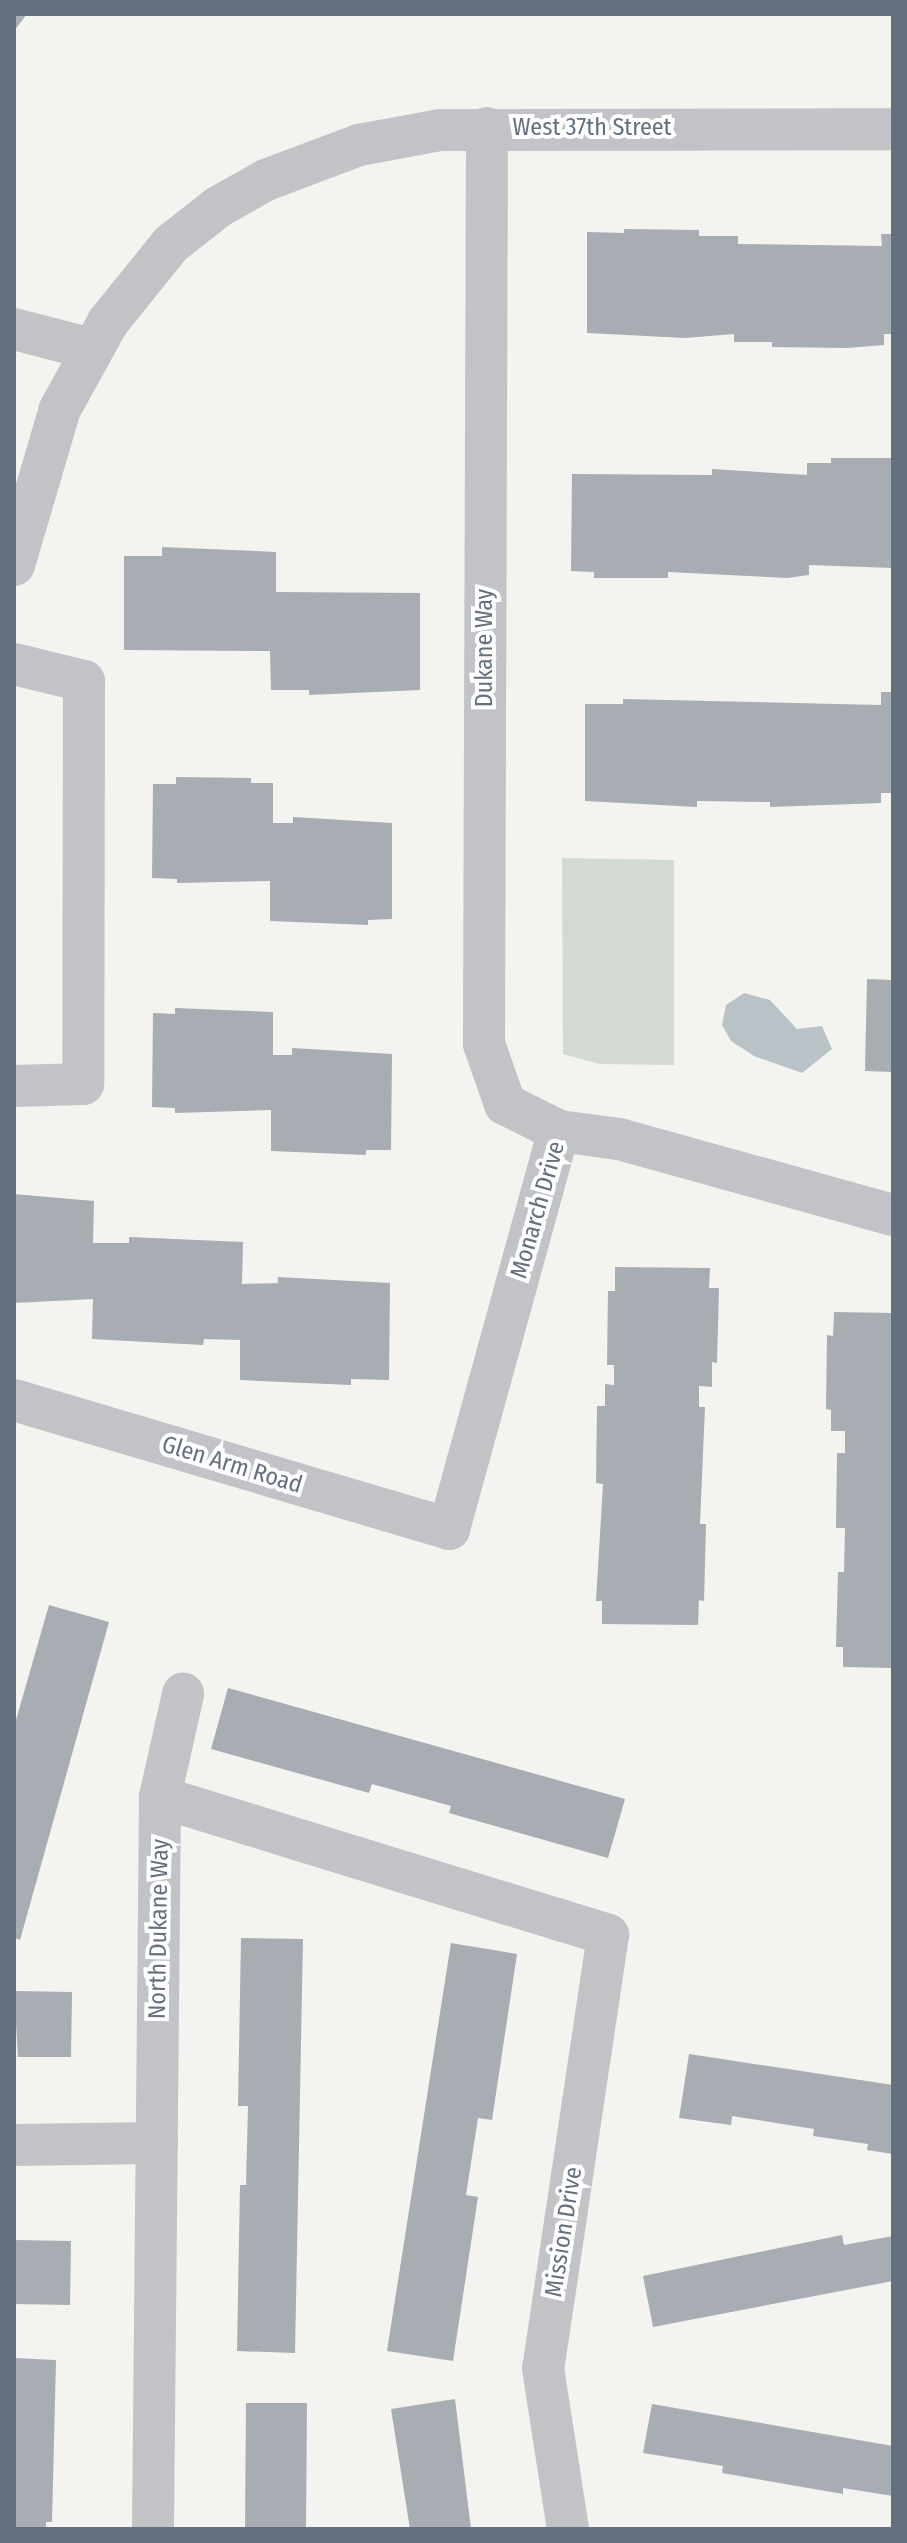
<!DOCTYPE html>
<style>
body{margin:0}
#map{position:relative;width:907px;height:2543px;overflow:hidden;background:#f3f3ef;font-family:"Fira Sans Condensed",sans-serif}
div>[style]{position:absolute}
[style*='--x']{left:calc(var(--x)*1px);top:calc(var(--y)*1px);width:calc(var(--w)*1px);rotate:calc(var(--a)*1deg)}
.green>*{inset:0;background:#d3dad1}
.water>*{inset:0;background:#b8c2c7}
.building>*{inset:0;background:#a7adb3}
.minor>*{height:42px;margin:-21px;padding:0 21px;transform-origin:21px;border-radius:21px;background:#c1c3c7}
span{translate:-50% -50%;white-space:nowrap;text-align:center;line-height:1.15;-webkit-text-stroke:8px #fff;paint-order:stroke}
.street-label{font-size:24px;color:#64707e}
.frame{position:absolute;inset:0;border:16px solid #64707e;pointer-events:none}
</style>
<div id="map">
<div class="green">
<i style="clip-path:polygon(562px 858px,674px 860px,674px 1065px,600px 1064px,563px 1054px)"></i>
</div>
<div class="water">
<i style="clip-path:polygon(744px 993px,770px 1000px,797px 1029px,822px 1026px,832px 1049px,802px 1073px,754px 1056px,731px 1041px,722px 1025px,726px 1005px)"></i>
</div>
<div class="building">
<i style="clip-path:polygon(14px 14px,27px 14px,14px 31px)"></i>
<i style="clip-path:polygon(624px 229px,699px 230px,699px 236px,738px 236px,738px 244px,882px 246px,881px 234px,893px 234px,893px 334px,884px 334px,884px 345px,847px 348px,772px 347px,772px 342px,734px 342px,734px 334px,685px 338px,587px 333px,587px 232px,624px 233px)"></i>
<i style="clip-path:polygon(831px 458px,893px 458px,893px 568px,809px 565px,809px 575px,787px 578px,668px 572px,668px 578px,594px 578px,594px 572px,571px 571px,572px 474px,712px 475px,712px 469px,807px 475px,807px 463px,831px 463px)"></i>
<i style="clip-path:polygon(162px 547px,276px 552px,276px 592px,420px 593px,420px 690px,309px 695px,309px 690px,271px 690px,270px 651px,124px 650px,124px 556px,162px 556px)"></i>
<i style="clip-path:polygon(881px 692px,893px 692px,893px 793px,881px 793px,881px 803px,770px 807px,770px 802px,697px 801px,697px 807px,585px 801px,585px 704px,623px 704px,623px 699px,881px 705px)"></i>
<i style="clip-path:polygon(176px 777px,251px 778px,251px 783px,273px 783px,273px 823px,293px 823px,293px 817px,392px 823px,392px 919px,368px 920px,368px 925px,270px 921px,270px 881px,177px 883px,177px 879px,152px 878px,153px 784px,176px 784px)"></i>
<i style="clip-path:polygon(867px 979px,893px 980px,893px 1072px,865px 1071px)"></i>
<i style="clip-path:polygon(175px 1008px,273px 1012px,273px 1055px,292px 1055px,292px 1048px,392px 1054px,391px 1150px,366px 1150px,366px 1155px,271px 1151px,271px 1110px,175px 1113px,175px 1108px,152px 1107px,153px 1013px,175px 1014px)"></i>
<i style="clip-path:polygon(14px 1194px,94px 1201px,93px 1243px,129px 1243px,129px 1237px,243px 1242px,242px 1284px,278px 1283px,278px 1277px,390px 1283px,389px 1380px,351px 1379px,351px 1385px,240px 1380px,240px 1340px,204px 1339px,203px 1345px,92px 1339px,93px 1299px,14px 1303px)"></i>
<i style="clip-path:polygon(615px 1267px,710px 1268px,709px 1288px,719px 1288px,717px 1363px,712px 1362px,712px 1387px,699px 1386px,699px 1407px,705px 1407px,700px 1524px,706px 1524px,704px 1601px,699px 1600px,698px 1625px,602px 1624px,602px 1601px,596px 1601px,603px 1484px,596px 1483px,597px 1406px,605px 1406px,605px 1384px,614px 1385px,614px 1365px,607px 1365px,608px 1291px,615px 1291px)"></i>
<i style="clip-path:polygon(834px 1312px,893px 1313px,893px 1668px,843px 1667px,843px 1647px,836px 1647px,838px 1572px,844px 1572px,845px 1528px,836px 1528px,837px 1453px,845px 1453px,845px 1431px,831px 1431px,831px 1410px,826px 1409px,827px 1335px,833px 1336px)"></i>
<i style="clip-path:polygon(49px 1605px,109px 1622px,20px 1940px,14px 1938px,14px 1727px)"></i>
<i style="clip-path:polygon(228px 1688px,625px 1799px,608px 1858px,449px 1813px,451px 1806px,372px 1784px,369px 1793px,211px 1749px)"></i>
<i style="clip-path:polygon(241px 1938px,303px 1939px,295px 2353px,237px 2351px,240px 2185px,246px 2185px,248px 2106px,238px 2106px)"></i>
<i style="clip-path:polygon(451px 1943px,517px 1954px,492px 2120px,478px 2118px,466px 2195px,478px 2197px,453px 2361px,387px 2351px)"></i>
<i style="clip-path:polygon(14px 1991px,72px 1992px,71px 2057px,18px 2057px)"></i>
<i style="clip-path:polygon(689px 2054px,893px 2085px,893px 2154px,867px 2150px,868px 2144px,813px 2136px,814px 2129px,732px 2116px,731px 2125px,679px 2118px)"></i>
<i style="clip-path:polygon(842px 2235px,844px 2245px,893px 2236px,893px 2281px,653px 2327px,643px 2276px)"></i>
<i style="clip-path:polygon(15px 2240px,71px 2241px,70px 2305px,14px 2304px)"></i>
<i style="clip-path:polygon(14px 2358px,56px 2360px,52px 2522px,46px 2522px,46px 2529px,14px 2529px)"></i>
<i style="clip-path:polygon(455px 2399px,471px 2529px,410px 2529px,391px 2409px)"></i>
<i style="clip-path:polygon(246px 2403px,307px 2403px,306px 2529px,245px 2529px)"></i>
<i style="clip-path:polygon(652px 2404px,893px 2446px,893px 2496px,843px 2488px,843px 2494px,722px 2473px,723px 2466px,643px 2453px)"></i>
</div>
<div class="minor">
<i style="--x:487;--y:128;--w:916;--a:90.19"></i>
<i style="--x:484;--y:1044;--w:64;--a:70.7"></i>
<i style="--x:505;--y:1104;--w:60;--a:26.6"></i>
<i style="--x:14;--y:329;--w:80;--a:14.6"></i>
<i style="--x:14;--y:565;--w:163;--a:-73.6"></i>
<i style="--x:60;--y:409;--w:99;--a:-61.1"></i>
<i style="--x:108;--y:322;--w:100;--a:-51.1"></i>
<i style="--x:171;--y:244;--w:60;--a:-38.2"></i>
<i style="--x:218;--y:207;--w:55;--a:-29.4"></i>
<i style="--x:266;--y:180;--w:99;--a:-20.6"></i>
<i style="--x:359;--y:145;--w:82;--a:-10.5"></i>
<i style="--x:440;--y:130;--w:453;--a:-0.1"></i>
<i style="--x:14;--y:664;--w:72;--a:13.7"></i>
<i style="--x:84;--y:681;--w:403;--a:90.1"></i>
<i style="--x:83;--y:1084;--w:69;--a:178.3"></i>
<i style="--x:14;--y:1400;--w:454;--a:16.5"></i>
<i style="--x:449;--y:1529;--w:413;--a:-74.6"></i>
<i style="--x:559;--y:1131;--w:61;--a:7.6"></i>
<i style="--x:619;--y:1139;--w:284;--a:15.5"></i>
<i style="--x:160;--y:1797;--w:469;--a:17.1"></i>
<i style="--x:608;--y:1935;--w:438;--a:98.5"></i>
<i style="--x:543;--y:2368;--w:163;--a:81.2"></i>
<i style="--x:14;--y:2145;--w:143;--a:-0.8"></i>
<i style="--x:153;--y:2529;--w:732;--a:-89.45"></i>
<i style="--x:160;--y:1797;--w:106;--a:-77.4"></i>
</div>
<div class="street-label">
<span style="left:592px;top:128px">West 37th Street</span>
<span style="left:485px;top:648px;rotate:-90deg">Dukane Way</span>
<span style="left:538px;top:1210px;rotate:-74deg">Monarch Drive</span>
<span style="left:232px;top:1465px;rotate:17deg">Glen Arm Road</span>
<span style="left:159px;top:1929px;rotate:-89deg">North Dukane Way</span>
<span style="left:564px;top:2232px;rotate:-81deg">Mission Drive</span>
</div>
<div class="frame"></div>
</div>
